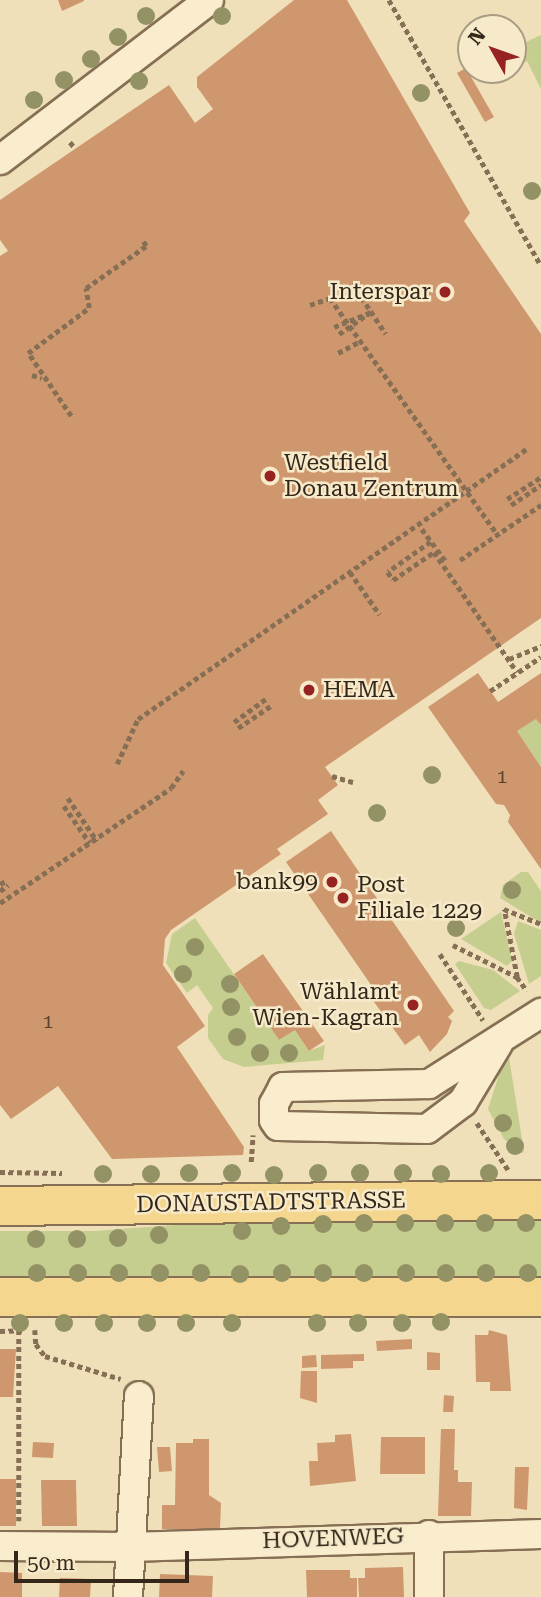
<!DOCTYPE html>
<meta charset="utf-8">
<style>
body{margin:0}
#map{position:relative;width:541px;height:1597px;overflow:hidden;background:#efe0ba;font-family:"Roboto Serif",serif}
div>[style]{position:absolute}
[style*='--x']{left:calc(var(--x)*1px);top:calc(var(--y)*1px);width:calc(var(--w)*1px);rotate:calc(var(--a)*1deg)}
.green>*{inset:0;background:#c5cd8f}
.building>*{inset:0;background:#cf976e}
.path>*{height:4.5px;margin-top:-2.25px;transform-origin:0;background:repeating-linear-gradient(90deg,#866f54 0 5px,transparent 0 8.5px)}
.roads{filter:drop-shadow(2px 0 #866f54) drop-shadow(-2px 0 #866f54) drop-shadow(0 2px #866f54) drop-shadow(0 -2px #866f54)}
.minor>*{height:28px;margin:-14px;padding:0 14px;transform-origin:14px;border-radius:14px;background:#faedcd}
.primary>*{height:38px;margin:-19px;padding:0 19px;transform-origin:19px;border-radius:19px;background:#f5d68f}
.trees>*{width:18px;height:18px;margin:-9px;border-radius:50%;background:#929265}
.dots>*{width:19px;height:19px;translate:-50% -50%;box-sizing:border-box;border:4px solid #f6eaca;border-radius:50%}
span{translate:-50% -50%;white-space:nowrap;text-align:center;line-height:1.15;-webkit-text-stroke:5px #f6eaca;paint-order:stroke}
.number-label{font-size:19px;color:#5b432f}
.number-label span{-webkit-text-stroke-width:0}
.poi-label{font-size:23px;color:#34271a}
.right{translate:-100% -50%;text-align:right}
.left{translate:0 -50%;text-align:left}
.street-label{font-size:23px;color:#34271a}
.north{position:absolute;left:457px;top:14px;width:70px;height:70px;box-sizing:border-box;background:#f6eaca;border:2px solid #a89c84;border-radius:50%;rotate:310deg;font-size:19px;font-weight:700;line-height:28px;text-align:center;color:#34271a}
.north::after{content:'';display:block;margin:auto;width:24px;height:32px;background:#972222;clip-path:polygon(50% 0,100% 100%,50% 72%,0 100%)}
.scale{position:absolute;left:14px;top:1551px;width:175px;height:32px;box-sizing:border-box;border:4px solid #34271a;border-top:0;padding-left:9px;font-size:21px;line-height:24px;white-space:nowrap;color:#34271a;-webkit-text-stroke:5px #f6eaca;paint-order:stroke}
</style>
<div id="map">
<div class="green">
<i style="clip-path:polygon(541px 35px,541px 89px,527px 61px,514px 67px,513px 48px)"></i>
<i style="clip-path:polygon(536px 719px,541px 725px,541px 767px,517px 731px)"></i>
<i style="clip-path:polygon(521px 872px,528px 872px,541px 891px,541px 923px,500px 898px,503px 885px)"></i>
<i style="clip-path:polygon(501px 912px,512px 961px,507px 966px,461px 939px)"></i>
<i style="clip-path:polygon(195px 918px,279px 1040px,295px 1030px,309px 1051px,325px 1045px,323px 1060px,244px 1067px,223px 1059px,208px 1038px,208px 1015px,213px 1008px,197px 985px,187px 993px,166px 963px,172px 934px)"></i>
<i style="clip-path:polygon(518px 921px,541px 930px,541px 976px,529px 984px,514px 934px)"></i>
<i style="clip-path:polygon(459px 961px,493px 970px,520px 991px,491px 1010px,484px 1008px,455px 964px)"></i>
<i style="clip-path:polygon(508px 1051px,524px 1152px,522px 1153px,504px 1139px,488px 1109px,499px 1075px,490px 1069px)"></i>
<i style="clip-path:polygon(317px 1214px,541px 1214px,541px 1278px,0 1283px,0 1231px,95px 1231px)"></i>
</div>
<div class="building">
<i style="clip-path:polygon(58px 0,84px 0,84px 1px,62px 11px)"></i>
<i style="clip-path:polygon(294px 0,347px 0,470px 213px,464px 221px,541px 334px,541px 618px,325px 767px,338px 785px,318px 800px,328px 814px,277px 849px,281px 854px,171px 930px,165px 939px,163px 965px,205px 1026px,177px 1047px,244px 1147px,243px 1155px,112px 1159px,58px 1086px,11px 1119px,0 1105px,0 256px,8px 251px,0 240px,0 200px,169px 85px,195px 123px,213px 109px,197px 87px,197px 77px)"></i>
<i style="clip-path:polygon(466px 68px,494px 117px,485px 122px,457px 73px)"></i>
<i style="clip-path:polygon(478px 673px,498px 702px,541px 673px,541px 725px,536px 719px,517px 731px,541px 767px,541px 869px,508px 822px,510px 815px,504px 805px,496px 804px,428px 707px)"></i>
<i style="clip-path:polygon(331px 831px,454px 1011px,448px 1017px,452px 1021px,447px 1034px,430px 1052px,419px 1035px,405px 1045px,372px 999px,378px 995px,286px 862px)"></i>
<i style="clip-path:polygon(263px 954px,324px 1041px,309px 1051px,295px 1030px,279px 1040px,234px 974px)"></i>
<i style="clip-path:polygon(489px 1330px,507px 1335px,511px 1391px,490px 1391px,490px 1382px,476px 1382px,475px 1335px,488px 1335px)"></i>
<i style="clip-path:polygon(412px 1339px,412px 1349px,377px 1351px,376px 1341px)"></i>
<i style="clip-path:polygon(0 1349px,16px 1349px,13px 1397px,0 1397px)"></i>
<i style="clip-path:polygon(427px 1352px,440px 1353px,440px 1370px,427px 1370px)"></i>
<i style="clip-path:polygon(364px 1354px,364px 1361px,353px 1361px,353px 1368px,321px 1369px,321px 1355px)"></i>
<i style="clip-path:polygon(316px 1355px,317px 1367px,302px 1368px,302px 1356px)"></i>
<i style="clip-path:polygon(301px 1371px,317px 1371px,317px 1403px,300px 1398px)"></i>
<i style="clip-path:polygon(444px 1395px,454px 1396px,453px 1412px,443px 1412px)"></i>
<i style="clip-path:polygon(441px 1429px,455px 1429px,454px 1470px,458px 1470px,458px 1482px,472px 1482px,471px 1516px,438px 1516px)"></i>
<i style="clip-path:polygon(351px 1434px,356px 1481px,310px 1486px,309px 1461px,318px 1461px,317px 1443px,335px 1442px,335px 1435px)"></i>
<i style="clip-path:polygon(381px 1437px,425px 1437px,425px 1474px,380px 1474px)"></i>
<i style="clip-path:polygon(193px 1439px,209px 1439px,209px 1495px,221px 1503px,220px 1529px,162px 1529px,162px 1505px,175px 1505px,176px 1443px,193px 1443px)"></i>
<i style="clip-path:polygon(33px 1442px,54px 1443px,53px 1458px,32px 1457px)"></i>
<i style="clip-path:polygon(157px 1447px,170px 1447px,172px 1471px,159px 1472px)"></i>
<i style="clip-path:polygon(515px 1467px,529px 1467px,527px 1510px,514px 1508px)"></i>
<i style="clip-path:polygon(0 1479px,16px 1479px,16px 1526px,0 1526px)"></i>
<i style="clip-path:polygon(41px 1480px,76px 1480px,77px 1526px,42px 1526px)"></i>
<i style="clip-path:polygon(403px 1567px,404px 1597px,359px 1597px,358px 1578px,365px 1578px,365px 1568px)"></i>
<i style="clip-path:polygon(306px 1570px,350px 1570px,350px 1578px,357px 1578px,357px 1597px,307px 1597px)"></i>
<i style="clip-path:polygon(0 1572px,22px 1573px,22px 1597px,0 1597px)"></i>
<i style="clip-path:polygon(160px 1574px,213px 1576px,212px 1597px,159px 1597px)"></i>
<i style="clip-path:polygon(60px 1578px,91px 1579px,90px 1597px,59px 1597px)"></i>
</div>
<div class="path">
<i style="--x:389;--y:0;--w:305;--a:60.2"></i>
<i style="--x:70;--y:142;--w:8;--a:50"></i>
<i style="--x:352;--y:283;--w:61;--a:56.3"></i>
<i style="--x:310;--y:305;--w:21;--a:-19"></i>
<i style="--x:330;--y:298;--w:286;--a:54.7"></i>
<i style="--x:334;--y:327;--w:40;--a:-22"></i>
<i style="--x:339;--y:334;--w:39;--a:-35"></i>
<i style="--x:338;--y:353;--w:26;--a:-28"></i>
<i style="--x:32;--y:375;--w:10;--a:17"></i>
<i style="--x:71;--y:416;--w:76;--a:-124.3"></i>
<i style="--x:28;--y:353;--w:76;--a:-36.4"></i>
<i style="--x:89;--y:308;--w:20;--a:-99"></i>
<i style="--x:86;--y:288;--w:73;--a:-35"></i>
<i style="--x:146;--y:246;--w:8;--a:-120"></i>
<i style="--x:507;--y:499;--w:40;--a:-32.9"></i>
<i style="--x:511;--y:505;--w:36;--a:-34"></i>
<i style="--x:422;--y:529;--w:42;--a:53.7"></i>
<i style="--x:431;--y:542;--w:52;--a:145.1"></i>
<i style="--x:388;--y:572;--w:9;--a:58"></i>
<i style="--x:393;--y:580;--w:50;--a:-34.3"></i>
<i style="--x:434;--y:552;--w:146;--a:55.3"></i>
<i style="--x:460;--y:560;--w:98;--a:-34.2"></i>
<i style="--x:350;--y:572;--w:52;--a:55.1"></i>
<i style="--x:509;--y:659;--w:35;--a:-22"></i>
<i style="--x:490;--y:691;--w:61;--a:-33.7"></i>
<i style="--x:234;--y:722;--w:39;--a:-36"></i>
<i style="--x:238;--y:728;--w:40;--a:-34"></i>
<i style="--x:117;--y:764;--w:50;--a:-65"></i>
<i style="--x:138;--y:719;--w:475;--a:-34.8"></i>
<i style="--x:332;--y:776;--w:22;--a:16"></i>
<i style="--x:68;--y:798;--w:52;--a:56"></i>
<i style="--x:64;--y:806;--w:45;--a:54.9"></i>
<i style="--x:0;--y:884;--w:7;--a:-27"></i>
<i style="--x:0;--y:891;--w:10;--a:-37"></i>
<i style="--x:0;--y:903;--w:206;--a:-33.9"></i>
<i style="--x:171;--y:788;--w:21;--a:-55"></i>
<i style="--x:453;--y:945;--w:72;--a:26.6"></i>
<i style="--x:517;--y:977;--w:17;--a:54"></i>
<i style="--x:440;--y:954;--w:79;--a:56.9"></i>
<i style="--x:517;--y:977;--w:69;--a:-100.8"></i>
<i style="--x:504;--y:909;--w:40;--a:22"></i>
<i style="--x:477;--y:1123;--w:58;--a:56.3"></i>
<i style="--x:251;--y:1162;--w:27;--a:-86"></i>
<i style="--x:0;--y:1172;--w:62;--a:0.9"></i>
<i style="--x:19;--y:1330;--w:191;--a:90"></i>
<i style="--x:35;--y:1330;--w:14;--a:86"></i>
<i style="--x:36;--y:1344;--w:15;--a:53"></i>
<i style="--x:45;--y:1356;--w:79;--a:16.8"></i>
<i style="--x:0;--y:1331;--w:24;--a:-2"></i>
</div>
<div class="roads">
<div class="minor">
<i style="--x:0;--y:160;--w:263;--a:-37.4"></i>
<i style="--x:498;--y:1044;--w:68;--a:121.1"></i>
<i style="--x:463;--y:1102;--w:45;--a:143.1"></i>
<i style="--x:427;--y:1129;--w:149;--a:-178.8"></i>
<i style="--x:278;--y:1126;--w:7;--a:-124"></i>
<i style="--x:274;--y:1120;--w:16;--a:-90"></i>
<i style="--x:274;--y:1104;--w:19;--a:-62"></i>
<i style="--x:283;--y:1087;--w:146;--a:-1.2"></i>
<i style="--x:429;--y:1084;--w:133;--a:-32.4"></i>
<i style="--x:0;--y:1546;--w:130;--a:0.4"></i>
<i style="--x:130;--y:1547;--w:411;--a:-1.8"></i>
<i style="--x:128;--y:1597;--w:201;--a:-86.9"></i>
<i style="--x:429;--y:1597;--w:62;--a:-90"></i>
</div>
<div class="primary">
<i style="--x:0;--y:1206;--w:541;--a:-0.64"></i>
<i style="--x:0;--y:1297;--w:541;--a:0"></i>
</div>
</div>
<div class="trees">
<i style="left:146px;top:16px"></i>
<i style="left:222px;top:16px"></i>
<i style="left:118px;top:37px"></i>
<i style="left:91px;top:59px"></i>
<i style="left:64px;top:80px"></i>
<i style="left:139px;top:81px"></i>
<i style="left:421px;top:93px"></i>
<i style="left:34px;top:100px"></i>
<i style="left:532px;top:191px"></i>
<i style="left:432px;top:775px"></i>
<i style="left:377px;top:813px"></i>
<i style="left:512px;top:890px"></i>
<i style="left:456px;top:928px"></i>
<i style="left:195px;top:947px"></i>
<i style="left:183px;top:974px"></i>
<i style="left:230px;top:984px"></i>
<i style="left:231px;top:1007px"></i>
<i style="left:237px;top:1037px"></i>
<i style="left:260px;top:1053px"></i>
<i style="left:289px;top:1053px"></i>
<i style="left:503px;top:1123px"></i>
<i style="left:515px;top:1146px"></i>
<i style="left:189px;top:1173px"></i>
<i style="left:232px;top:1173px"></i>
<i style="left:318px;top:1173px"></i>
<i style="left:360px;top:1173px"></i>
<i style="left:403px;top:1173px"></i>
<i style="left:489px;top:1173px"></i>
<i style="left:103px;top:1174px"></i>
<i style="left:151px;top:1174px"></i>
<i style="left:441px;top:1174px"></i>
<i style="left:274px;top:1175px"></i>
<i style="left:364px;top:1223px"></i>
<i style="left:405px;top:1223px"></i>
<i style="left:445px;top:1223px"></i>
<i style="left:485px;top:1223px"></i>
<i style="left:526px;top:1223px"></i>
<i style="left:323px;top:1224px"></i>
<i style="left:281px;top:1226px"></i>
<i style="left:242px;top:1231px"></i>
<i style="left:159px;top:1235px"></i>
<i style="left:118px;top:1238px"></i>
<i style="left:36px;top:1239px"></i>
<i style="left:77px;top:1239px"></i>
<i style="left:37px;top:1273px"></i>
<i style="left:78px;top:1273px"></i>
<i style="left:119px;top:1273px"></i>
<i style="left:160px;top:1273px"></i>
<i style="left:201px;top:1273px"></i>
<i style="left:282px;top:1273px"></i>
<i style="left:323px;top:1273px"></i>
<i style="left:364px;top:1273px"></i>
<i style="left:406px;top:1273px"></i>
<i style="left:446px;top:1273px"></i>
<i style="left:486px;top:1273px"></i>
<i style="left:528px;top:1273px"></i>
<i style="left:240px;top:1274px"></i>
<i style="left:441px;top:1322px"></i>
<i style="left:20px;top:1323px"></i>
<i style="left:64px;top:1323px"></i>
<i style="left:104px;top:1323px"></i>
<i style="left:147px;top:1323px"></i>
<i style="left:186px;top:1323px"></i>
<i style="left:232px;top:1323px"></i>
<i style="left:317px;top:1323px"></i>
<i style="left:358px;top:1323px"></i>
<i style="left:402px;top:1323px"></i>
</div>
<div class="dots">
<i style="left:445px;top:292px;background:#972222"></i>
<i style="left:270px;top:476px;background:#972222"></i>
<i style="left:309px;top:690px;background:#972222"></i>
<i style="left:332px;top:882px;background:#972222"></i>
<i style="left:343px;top:898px;background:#972222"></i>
<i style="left:413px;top:1005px;background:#972222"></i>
</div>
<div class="number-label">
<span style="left:502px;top:777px">1</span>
<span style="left:48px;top:1022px">1</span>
</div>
<div class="poi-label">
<span class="right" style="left:431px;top:292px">Interspar</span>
<span class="left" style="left:284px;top:476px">Westfield<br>Donau Zentrum</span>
<span class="left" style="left:323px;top:690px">HEMA</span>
<span class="right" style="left:318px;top:882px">bank99</span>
<span class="left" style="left:357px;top:898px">Post<br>Filiale 1229</span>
<span class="right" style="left:399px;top:1005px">Wählamt<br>Wien-Kagran</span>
</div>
<div class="street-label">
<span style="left:271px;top:1203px;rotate:-1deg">DONAUSTADTSTRASSE</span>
<span style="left:333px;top:1539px;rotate:-2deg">HOVENWEG</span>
</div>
<div class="north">N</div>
<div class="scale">50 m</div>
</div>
